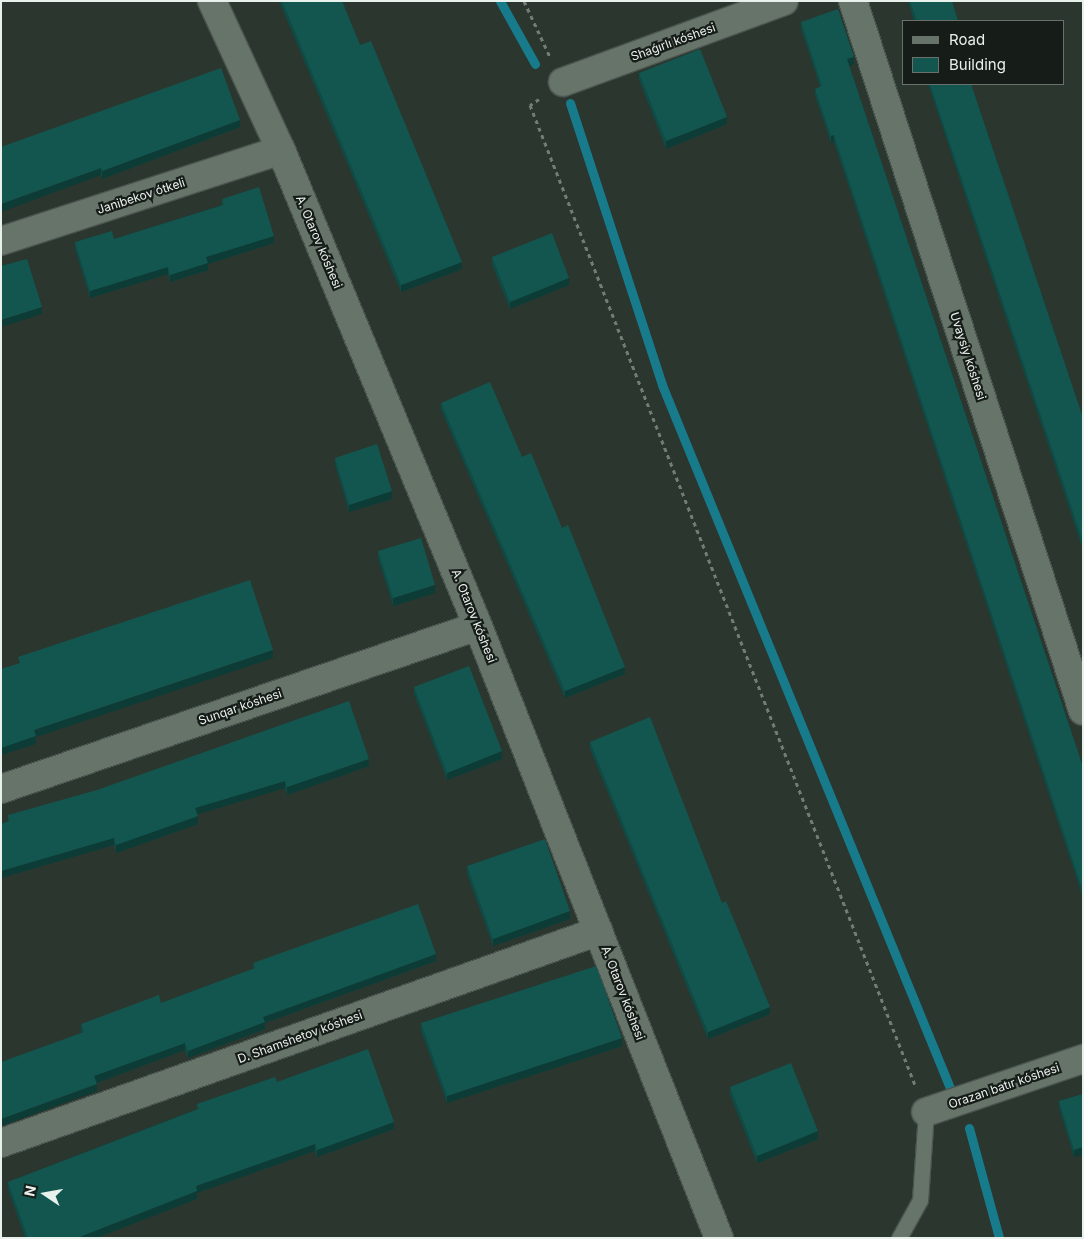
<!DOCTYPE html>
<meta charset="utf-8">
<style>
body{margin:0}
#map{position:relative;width:1084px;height:1239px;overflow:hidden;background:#2a362e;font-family:Inter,sans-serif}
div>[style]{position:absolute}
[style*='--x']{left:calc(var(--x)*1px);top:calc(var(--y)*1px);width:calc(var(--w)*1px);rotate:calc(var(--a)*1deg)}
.stream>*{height:9px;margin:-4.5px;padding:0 4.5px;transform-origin:4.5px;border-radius:4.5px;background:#187b8b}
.path>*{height:3px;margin-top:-1.5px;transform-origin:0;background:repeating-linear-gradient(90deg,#737d76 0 4px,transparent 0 8px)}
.roads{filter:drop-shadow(1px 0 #4a544e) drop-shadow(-1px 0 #4a544e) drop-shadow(0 1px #4a544e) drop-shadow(0 -1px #4a544e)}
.service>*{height:15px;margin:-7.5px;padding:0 7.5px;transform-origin:7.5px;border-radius:7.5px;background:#66746a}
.minor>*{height:28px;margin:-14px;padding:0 14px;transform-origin:14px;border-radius:14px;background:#66746a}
.wall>*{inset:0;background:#104a44}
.shaded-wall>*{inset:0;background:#0d3c37}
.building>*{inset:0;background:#13564f}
span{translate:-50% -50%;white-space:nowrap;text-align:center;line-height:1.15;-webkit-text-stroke:4.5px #161c18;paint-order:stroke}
.street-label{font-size:12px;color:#e9f1ec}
.frame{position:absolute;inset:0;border:2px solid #e9f1ec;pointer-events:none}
.legend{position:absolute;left:902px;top:20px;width:162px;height:65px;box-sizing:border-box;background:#161c18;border:1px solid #6a716d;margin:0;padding:6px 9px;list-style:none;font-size:15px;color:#e9f1ec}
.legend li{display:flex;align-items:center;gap:10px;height:25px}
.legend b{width:25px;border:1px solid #6a716d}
.north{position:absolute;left:20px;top:1169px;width:50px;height:50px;-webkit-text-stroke:4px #161c18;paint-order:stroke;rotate:282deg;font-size:14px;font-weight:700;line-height:20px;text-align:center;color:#e9f1ec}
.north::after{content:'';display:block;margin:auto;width:18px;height:22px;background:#e9f1ec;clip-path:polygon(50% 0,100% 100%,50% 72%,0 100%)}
</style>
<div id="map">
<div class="stream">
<i style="--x:500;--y:1;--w:72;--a:60.9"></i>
<i style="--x:570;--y:103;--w:297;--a:71.9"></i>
<i style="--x:662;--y:385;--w:760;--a:67.72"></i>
<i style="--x:969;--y:1128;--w:114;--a:74.7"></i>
</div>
<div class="path">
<i style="--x:524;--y:1;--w:62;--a:65.1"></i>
<i style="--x:539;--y:99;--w:11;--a:146"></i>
<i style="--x:530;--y:105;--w:1053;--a:68.55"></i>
</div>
<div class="roads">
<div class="service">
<i style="--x:899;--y:1238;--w:43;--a:-61.1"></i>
<i style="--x:920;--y:1200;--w:88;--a:-86.1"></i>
</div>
<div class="minor">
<i style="--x:212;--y:1;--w:164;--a:65.2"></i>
<i style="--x:281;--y:150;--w:515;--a:67.52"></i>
<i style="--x:478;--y:626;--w:658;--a:68.51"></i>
<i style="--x:853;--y:1;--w:746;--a:72.05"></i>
<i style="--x:563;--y:82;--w:235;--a:-20.1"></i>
<i style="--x:1;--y:241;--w:294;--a:-18"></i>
<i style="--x:1;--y:789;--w:504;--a:-18.87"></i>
<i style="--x:926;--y:1112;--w:166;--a:-18.7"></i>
<i style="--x:1;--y:1143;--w:634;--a:-19.52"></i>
</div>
</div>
<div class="wall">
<i style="clip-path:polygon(279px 1px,342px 1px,360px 45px,462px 269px,401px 292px)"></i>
<i style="clip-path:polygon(908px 1px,952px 1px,958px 21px,914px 21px)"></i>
<i style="clip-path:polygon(801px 22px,854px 64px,849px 66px,1083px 767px,1083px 898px,834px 142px,831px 143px,815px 96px,815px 89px,820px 87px,801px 29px)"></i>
<i style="clip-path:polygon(639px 73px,727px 124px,666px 149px,639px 80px)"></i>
<i style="clip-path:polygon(928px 84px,971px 84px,1083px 418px,1083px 550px)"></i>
<i style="clip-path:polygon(240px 127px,102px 179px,101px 175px,1px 147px)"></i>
<i style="clip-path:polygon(222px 199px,274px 243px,208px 264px,208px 270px,170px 282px,168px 274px,90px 298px,75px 249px,75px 242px,114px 239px,222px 205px)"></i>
<i style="clip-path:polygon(492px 257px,569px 285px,510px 309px,492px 265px)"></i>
<i style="clip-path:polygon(441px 403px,522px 457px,562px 528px,625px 674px,565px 698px,441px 410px)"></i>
<i style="clip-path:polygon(335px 458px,392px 499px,349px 512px,335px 465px)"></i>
<i style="clip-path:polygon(378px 551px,435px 593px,393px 606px,378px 558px)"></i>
<i style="clip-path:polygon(414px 687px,502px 759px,447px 780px,414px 694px)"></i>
<i style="clip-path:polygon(590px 742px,722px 903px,770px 1014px,708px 1039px,590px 749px)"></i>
<i style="clip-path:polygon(369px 766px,287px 795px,285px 788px,197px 814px,198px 824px,116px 853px,114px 845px,1px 878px,1px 824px,8px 822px,8px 815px)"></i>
<i style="clip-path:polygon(467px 866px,570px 919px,493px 946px,467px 874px)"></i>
<i style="clip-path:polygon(436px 961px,265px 1023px,265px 1029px,188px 1058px,185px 1050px,97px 1083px,97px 1091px,81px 1031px,81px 1024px,161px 1003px,253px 969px,253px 963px)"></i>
<i style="clip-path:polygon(421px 1023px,622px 1046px,447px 1103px,421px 1031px)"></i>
<i style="clip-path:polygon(277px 1082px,394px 1129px,317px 1157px,315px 1151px,197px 1193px,197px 1199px,96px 1238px,25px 1238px,8px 1189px,8px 1182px,197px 1109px,197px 1104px)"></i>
<i style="clip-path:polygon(730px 1087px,818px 1139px,757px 1163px,730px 1095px)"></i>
<i style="clip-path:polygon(1083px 1094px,1074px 1157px,1059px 1108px,1059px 1101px)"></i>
</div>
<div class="shaded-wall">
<i style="clip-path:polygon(854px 57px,854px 64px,847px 67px,847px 59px)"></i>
<i style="clip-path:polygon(727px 117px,727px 124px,666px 149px,666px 141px)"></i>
<i style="clip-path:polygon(240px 120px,240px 127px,102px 179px,102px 171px)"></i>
<i style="clip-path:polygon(834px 135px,834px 142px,831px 143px,831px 136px)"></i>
<i style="clip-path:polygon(101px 168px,101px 175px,1px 212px,1px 204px)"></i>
<i style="clip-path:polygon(274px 236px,274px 243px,208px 264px,208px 270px,170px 282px,170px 275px,206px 257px)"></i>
<i style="clip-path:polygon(462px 262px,462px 269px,401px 292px,401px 285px)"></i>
<i style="clip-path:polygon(168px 267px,168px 274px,90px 298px,90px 291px)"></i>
<i style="clip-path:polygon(569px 278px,569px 285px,510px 309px,510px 302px)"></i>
<i style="clip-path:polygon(42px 307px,42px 314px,1px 327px,1px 320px)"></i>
<i style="clip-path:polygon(392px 491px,392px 499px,349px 512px,349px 505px)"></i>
<i style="clip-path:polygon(435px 585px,435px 593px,393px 606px,393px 598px)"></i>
<i style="clip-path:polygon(273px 650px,273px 658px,36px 737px,36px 744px,1px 755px,1px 748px,34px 730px)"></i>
<i style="clip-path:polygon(625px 667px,625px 674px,565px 698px,565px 691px)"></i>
<i style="clip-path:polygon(502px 751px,502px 759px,447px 780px,447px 773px)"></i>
<i style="clip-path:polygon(369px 759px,369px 766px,287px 795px,287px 787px)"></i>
<i style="clip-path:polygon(285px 781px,285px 788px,195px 815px,195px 808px)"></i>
<i style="clip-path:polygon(198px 816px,198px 824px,116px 853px,116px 845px)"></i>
<i style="clip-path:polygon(114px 838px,114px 845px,1px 878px,1px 871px)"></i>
<i style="clip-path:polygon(570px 911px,570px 919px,493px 946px,493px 939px)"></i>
<i style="clip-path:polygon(436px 954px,436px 961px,265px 1023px,265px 1029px,188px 1058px,188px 1051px,263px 1017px)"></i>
<i style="clip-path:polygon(770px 1007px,770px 1014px,708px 1039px,708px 1032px)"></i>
<i style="clip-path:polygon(622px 1038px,622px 1046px,447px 1103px,447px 1096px)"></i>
<i style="clip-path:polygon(185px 1043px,185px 1050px,94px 1084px,94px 1076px)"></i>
<i style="clip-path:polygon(97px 1084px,97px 1091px,1px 1126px,1px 1119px)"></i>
<i style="clip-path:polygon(394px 1122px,394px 1129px,317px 1157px,317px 1150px)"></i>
<i style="clip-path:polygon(818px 1131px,818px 1139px,757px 1163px,757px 1156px)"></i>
<i style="clip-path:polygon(315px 1144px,315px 1151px,197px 1193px,197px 1199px,96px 1238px,77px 1238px,196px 1186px)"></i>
<i style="clip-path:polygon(1083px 1147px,1083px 1155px,1074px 1157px,1074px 1150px)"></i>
</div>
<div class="building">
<i style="clip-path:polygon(282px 1px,342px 1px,360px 45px,371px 41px,462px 262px,401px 285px)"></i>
<i style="clip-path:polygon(910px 1px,952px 1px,958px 21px,917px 21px)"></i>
<i style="clip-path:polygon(838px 9px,854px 57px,847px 59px,1083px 767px,1083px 891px,834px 135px,831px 136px,815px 89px,822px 86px,801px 22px)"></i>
<i style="clip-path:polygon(700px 49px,727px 117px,666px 141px,639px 73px)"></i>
<i style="clip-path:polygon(221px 68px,240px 120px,102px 171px,101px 168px,1px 204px,1px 147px)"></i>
<i style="clip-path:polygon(930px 84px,971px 84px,1083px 418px,1083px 542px)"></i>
<i style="clip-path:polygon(259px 187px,274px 236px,206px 257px,208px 263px,170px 275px,168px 267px,90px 291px,75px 242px,112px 231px,114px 239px,224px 205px,222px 199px)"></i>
<i style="clip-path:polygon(552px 233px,569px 278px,510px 302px,492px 257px)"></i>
<i style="clip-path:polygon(27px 259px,42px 307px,1px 320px,1px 266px)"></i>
<i style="clip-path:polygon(490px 382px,522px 457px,531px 453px,562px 528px,568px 525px,625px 667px,565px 691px,441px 403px)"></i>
<i style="clip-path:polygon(377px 444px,392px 491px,349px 505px,335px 458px)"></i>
<i style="clip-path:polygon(421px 538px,435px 585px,393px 598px,378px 551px)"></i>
<i style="clip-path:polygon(250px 580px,273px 650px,34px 730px,36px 736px,1px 748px,1px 669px,20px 663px,18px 657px)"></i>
<i style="clip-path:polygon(469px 666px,502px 751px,447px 773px,414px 687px)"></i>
<i style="clip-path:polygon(349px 701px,369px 759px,287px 787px,285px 781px,195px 808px,198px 816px,116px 845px,114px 838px,1px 871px,1px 824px,9px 821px,8px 815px,97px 790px)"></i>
<i style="clip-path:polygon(650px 717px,722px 903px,726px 901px,770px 1007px,708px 1032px,590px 742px)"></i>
<i style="clip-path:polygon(545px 839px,570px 911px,493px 939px,467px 866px)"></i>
<i style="clip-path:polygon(418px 904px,436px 954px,263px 1017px,265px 1022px,188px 1051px,185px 1043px,94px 1076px,97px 1084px,1px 1119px,1px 1062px,84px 1032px,81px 1024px,159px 995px,161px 1003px,255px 968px,253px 963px)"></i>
<i style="clip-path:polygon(596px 966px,622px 1038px,447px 1096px,421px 1023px)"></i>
<i style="clip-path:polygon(368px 1049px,394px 1122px,317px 1150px,315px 1144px,196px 1186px,197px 1191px,77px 1238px,28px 1238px,8px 1182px,199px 1109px,197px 1104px,275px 1077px,277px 1082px)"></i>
<i style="clip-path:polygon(791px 1063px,818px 1131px,757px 1156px,730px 1087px)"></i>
<i style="clip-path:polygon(1083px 1094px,1083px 1147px,1074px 1150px,1059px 1101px)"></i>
</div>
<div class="street-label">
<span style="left:673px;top:42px;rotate:-20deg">Shaǵırlı kóshesi</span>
<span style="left:141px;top:196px;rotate:-18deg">Janibekov ótkeli</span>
<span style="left:319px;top:242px;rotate:67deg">A. Otarov kóshesi</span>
<span style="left:968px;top:356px;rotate:72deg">Uvaysiy kóshesi</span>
<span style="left:474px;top:616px;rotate:68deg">A. Otarov kóshesi</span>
<span style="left:240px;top:707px;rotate:-19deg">Sunqar kóshesi</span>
<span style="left:623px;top:993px;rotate:69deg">A. Otarov kóshesi</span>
<span style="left:300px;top:1037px;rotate:-20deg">D. Shamshetov kóshesi</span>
<span style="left:1004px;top:1086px;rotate:-19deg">Orazan batır kóshesi</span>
</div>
<div class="frame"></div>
<ul class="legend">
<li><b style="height:6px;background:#66746a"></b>Road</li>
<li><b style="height:14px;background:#13564f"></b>Building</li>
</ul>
<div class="north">N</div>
</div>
